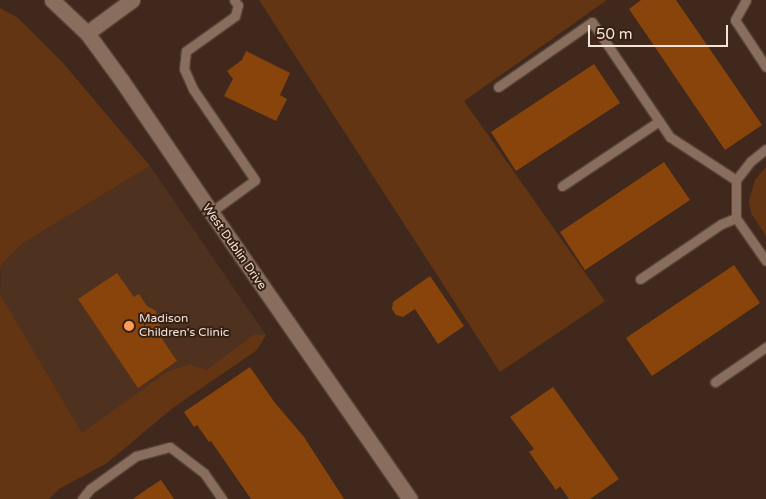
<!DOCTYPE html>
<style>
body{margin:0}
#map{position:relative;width:766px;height:499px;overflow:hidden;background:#40291c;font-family:"Varela Round",sans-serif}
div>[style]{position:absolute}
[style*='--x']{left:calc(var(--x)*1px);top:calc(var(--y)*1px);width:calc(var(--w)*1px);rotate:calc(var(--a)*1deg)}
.built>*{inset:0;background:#4e311f}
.green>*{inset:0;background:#643513}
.building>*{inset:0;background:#89440c}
.roads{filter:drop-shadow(1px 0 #574438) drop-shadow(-1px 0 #574438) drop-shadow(0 1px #574438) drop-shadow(0 -1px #574438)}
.service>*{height:9px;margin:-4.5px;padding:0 4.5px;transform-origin:4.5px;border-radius:4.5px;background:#896e5e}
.minor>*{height:15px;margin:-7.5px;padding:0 7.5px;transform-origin:7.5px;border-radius:7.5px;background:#896e5e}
.tertiary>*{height:15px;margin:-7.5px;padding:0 7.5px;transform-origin:7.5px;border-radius:7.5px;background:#896e5e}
.dots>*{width:14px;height:14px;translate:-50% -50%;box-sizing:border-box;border:2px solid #362012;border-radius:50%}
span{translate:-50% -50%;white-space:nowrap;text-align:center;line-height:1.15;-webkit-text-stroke:4px #362012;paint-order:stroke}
.street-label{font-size:12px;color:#f3e3db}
.poi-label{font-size:12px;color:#f3e3db}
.left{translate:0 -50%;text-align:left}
.scale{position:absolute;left:588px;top:25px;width:140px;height:22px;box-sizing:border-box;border:2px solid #f3e3db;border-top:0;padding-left:6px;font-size:15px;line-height:18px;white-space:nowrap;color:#f3e3db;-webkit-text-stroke:4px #362012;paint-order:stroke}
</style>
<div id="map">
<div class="built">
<i style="clip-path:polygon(150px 166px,266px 335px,253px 335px,206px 370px,190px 364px,168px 371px,82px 434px,0 294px,1px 265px,23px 243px)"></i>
</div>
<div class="green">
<i style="clip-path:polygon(259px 0,607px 0,464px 101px,605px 301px,500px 372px)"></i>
<i style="clip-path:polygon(0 8px,18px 18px,63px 63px,150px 166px,23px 243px,1px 265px,0 276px)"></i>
<i style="clip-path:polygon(766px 167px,766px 236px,751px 213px,749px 201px,755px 180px)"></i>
<i style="clip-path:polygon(0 294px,82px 433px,168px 371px,190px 364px,206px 370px,253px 335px,266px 335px,257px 350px,174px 407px,107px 463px,59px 489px,49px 499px,0 499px)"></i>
</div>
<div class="building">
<i style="clip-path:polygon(641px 0,676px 0,762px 125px,725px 150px,629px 9px)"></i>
<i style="clip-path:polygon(246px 51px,290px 73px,280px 95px,287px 99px,276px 121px,224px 96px,233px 79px,227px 71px,242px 60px)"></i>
<i style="clip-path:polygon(594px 64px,620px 103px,516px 171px,491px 132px)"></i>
<i style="clip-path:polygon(664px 162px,690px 200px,585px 270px,560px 232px)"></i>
<i style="clip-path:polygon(734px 265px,760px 303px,652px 376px,626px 338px)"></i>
<i style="clip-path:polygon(117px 273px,134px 297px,139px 294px,147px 306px,156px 311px,158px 321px,165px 333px,160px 336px,177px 361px,138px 388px,78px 299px)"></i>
<i style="clip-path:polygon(430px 276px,464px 326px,438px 344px,415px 309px,403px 317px,396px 315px,392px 309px,393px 302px)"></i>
<i style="clip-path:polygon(250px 367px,275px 403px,304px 437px,344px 499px,251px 499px,211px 441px,209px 442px,197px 425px,194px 427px,184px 412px)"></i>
<i style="clip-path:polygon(553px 387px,619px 479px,590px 499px,569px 499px,560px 486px,556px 490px,529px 452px,534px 449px,510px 417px)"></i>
<i style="clip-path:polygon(161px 480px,174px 499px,133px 499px,147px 489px)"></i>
</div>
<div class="roads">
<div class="service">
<i style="--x:746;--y:0;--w:23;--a:119"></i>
<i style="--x:735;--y:20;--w:56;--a:56.6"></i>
<i style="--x:498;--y:87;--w:114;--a:-34.7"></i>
<i style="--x:592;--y:22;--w:139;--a:55.9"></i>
<i style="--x:670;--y:137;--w:79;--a:33.1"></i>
<i style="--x:562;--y:186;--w:117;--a:-33.8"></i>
<i style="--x:211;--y:212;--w:54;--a:-36"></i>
<i style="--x:255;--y:180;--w:110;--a:-124.3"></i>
<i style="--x:193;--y:89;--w:22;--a:-114"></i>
<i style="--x:184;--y:69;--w:18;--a:-84"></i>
<i style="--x:186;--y:51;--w:60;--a:-35.5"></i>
<i style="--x:235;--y:16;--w:11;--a:-75"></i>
<i style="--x:238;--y:5;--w:6;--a:-129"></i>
<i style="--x:736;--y:218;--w:52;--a:55.1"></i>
<i style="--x:640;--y:279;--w:98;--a:-34.2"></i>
<i style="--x:721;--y:224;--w:16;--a:-22"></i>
<i style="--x:736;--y:218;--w:38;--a:-90"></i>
<i style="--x:736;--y:180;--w:24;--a:-52"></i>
<i style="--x:751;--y:161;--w:19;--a:-39"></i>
<i style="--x:715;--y:382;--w:62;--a:-34.5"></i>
<i style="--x:82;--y:499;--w:13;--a:-51"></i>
<i style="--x:90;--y:489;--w:57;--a:-35.7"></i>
<i style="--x:136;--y:456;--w:35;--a:-15"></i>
<i style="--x:170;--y:447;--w:43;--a:37.4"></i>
<i style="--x:204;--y:473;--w:32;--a:55"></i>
</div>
<div class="minor">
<i style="--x:87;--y:33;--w:56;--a:-36.3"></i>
</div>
<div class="tertiary">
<i style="--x:52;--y:0;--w:48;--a:43.3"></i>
<i style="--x:87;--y:33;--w:59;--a:53.9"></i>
<i style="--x:122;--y:81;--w:158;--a:55.8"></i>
<i style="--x:211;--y:212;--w:349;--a:55.3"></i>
</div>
</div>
<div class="dots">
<i style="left:129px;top:326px;background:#ff9b5a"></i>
</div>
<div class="street-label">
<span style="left:234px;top:247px;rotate:55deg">West Dublin Drive</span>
</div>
<div class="poi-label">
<span class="left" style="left:139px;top:326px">Madison<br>Children's Clinic</span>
</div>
<div class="scale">50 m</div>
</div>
